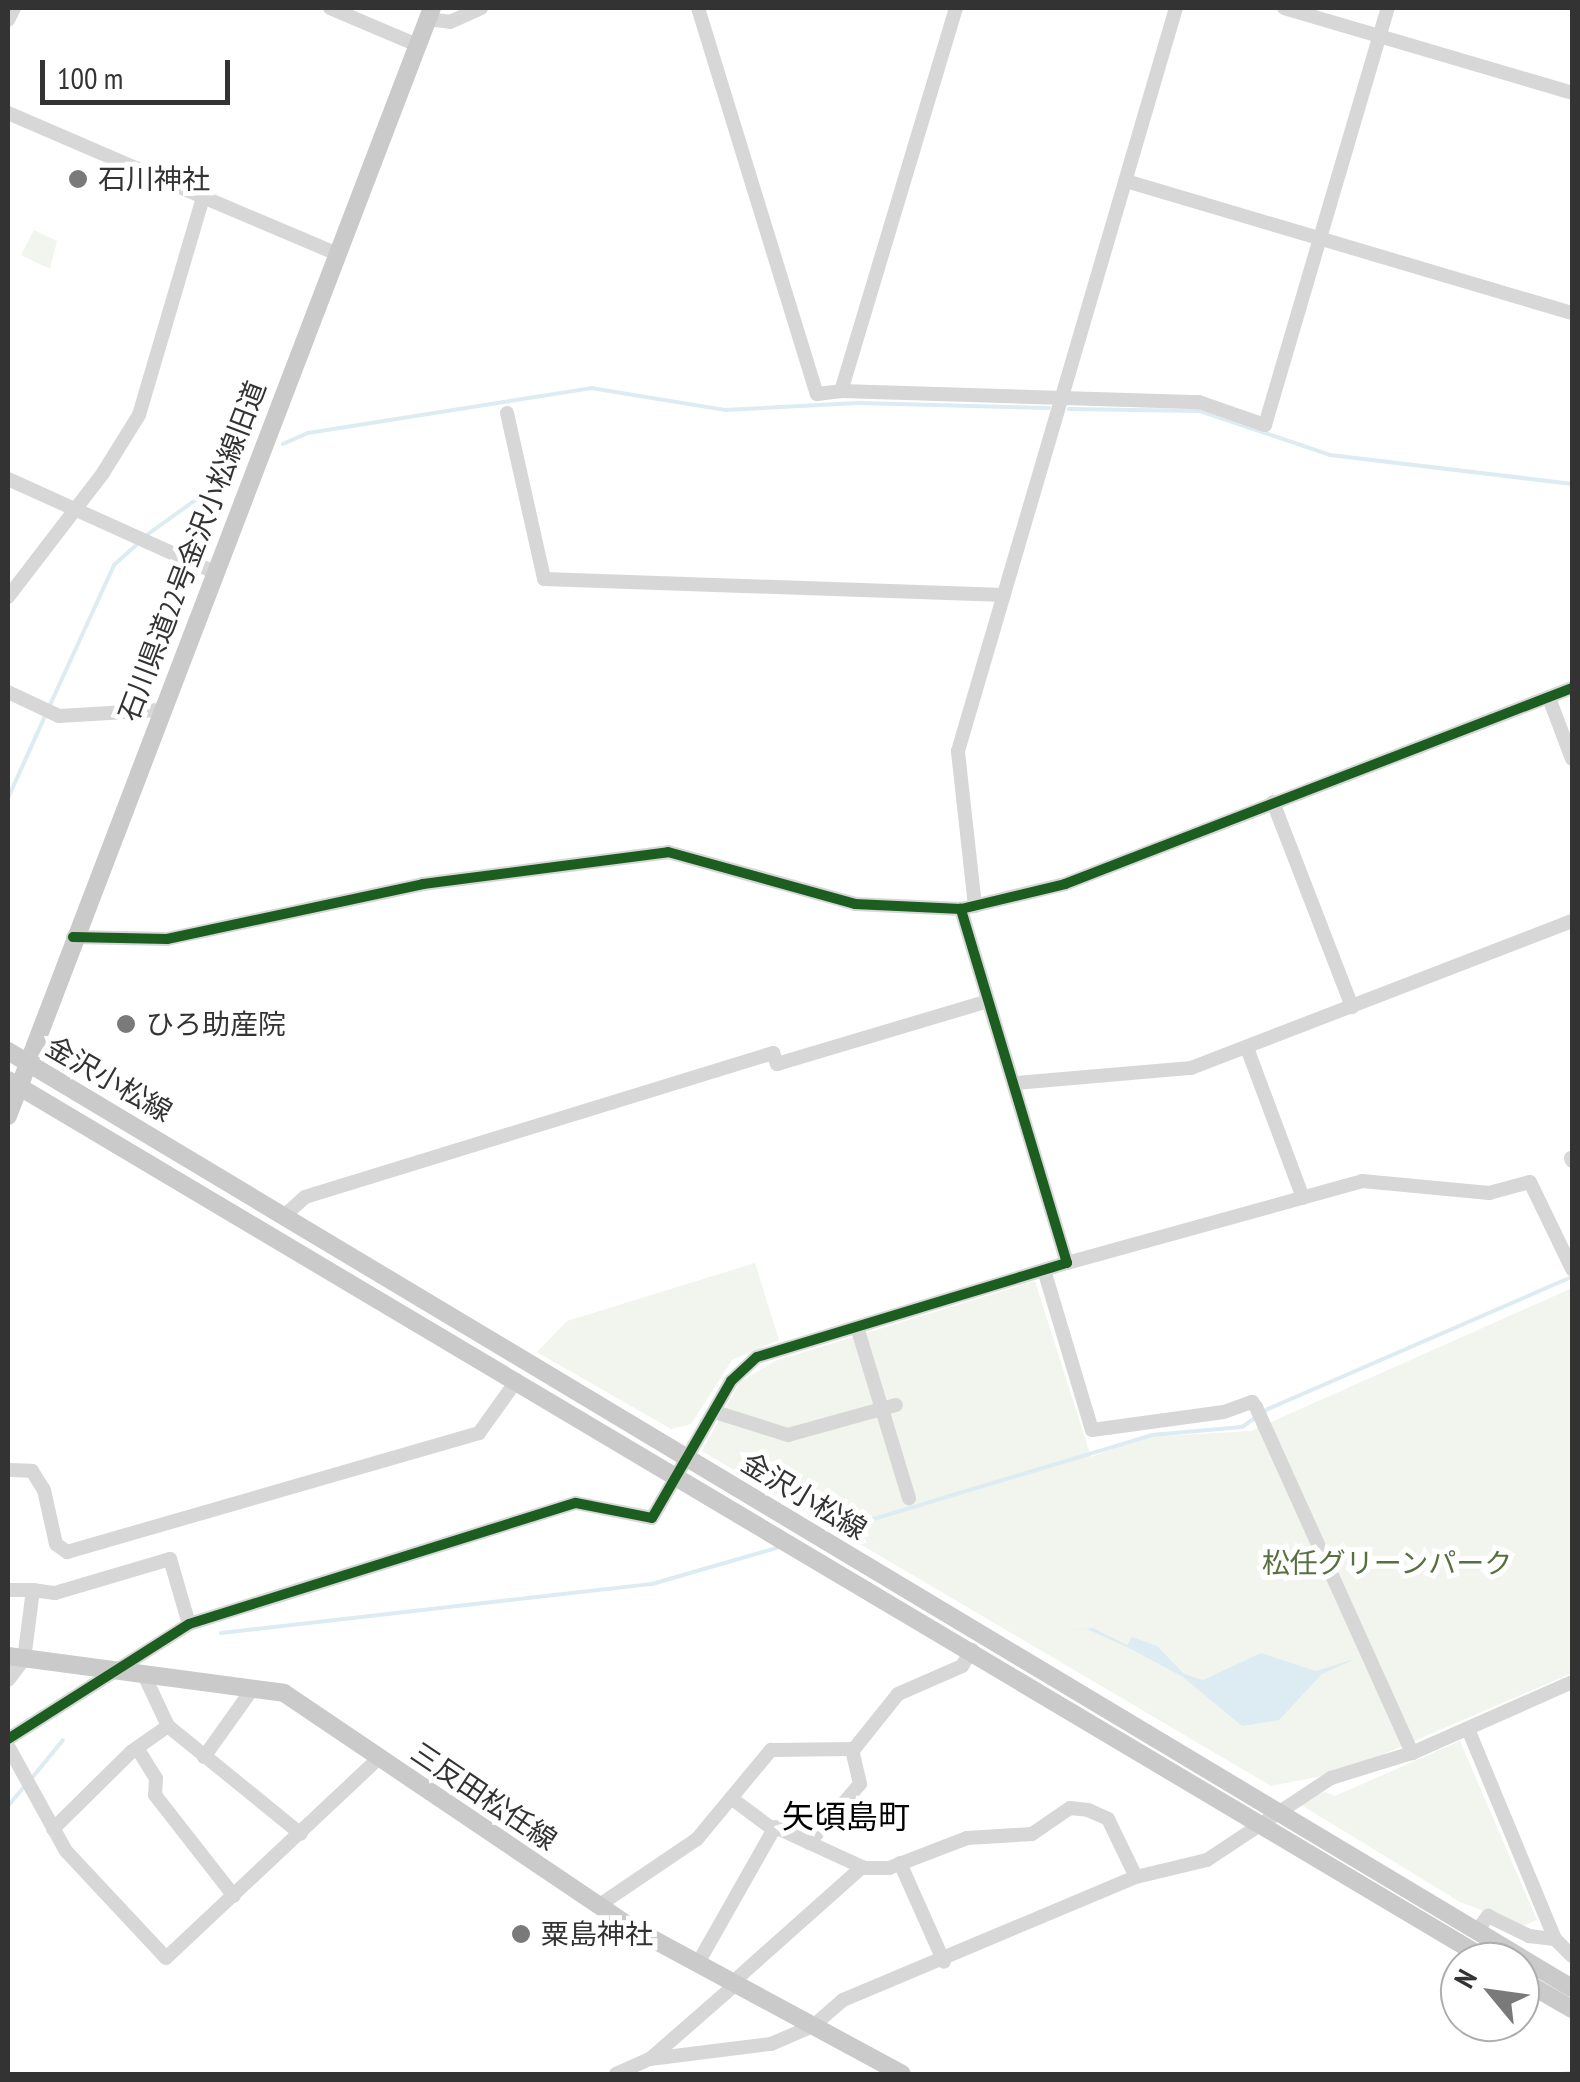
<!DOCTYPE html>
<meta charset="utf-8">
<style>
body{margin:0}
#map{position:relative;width:1580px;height:2082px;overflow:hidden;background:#fff;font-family:"PT Sans Narrow","Noto Sans JP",sans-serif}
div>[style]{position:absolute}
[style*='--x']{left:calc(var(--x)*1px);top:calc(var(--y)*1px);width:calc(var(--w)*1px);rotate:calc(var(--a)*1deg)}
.green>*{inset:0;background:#f1f5ed}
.water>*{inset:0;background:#ddebf3}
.stream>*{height:4px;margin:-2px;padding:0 2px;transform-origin:2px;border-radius:2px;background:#ddebf3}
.minor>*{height:14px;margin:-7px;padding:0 7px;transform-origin:7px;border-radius:7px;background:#d7d7d7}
.major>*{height:18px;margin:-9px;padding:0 9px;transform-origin:9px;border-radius:9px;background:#cacaca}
.cycleway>*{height:10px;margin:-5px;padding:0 5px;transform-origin:5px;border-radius:5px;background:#1b5e20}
.dots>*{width:28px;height:28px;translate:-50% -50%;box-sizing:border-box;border:5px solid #fff;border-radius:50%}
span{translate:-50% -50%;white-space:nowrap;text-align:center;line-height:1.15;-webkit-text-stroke:10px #fff;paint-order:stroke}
.poi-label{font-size:28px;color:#333}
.left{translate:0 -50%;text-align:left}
.street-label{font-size:28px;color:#333}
.park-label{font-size:28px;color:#56703f}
.quarter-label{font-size:32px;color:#000}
.frame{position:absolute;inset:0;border:10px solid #333;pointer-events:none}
.north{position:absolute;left:1440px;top:1942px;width:100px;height:100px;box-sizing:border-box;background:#fff;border:2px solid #adadad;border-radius:50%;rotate:299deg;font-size:28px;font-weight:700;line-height:40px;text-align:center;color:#333}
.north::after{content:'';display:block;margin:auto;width:35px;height:45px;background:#7a7a7a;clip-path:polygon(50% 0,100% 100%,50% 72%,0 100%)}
.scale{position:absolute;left:40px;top:60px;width:190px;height:45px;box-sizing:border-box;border:5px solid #333;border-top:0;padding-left:12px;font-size:30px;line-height:35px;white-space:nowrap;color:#333;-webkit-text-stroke:8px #fff;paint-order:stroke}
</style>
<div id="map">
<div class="green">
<i style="clip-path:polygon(34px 230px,57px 241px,50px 269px,21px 255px)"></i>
<i style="clip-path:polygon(755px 1263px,779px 1340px,732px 1360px,691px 1424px,671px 1429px,537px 1352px,567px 1321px)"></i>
<i style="clip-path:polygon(1035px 1281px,1091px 1457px,1145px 1437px,1251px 1431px,1572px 1288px,1572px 1673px,1342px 1772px,1271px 1786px,702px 1451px,740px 1382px,775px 1361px)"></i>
<i style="clip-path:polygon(1460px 1741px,1537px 1920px,1523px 1926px,1460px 1902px,1293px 1800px,1325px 1792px,1335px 1796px)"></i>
</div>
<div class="water">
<i style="clip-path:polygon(1093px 1628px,1127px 1645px,1132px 1637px,1157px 1646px,1184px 1674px,1203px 1680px,1261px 1653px,1316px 1671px,1355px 1659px,1322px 1674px,1279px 1720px,1242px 1726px,1183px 1677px,1129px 1648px,1087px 1629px,1056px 1632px)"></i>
</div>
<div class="stream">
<i style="--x:1069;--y:409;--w:131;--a:0.9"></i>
<i style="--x:1200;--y:411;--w:137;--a:18.7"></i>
<i style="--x:1330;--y:455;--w:244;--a:6.8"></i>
<i style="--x:283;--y:444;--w:27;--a:-24"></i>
<i style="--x:308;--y:433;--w:287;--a:-9"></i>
<i style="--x:591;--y:388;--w:137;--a:9.3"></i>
<i style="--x:726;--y:410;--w:132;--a:-3"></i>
<i style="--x:858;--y:403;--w:191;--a:1.5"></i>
<i style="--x:144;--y:537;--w:110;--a:-35.7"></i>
<i style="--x:50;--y:705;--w:154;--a:-65.4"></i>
<i style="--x:114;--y:565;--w:31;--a:-42"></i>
<i style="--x:8;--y:798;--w:92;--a:-65.7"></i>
<i style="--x:834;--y:1531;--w:332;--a:-16.8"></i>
<i style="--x:1152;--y:1435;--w:90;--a:-5.1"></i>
<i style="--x:1242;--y:1427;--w:32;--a:-35"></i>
<i style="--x:1268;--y:1409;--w:331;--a:-23.5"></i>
<i style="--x:221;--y:1633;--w:434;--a:-6.5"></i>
<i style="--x:652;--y:1584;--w:130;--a:-16.1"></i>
<i style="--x:31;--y:1779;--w:50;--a:-50.6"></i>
<i style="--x:8;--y:1806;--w:26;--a:-50"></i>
<i style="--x:1558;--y:2074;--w:14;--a:-4"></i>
</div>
<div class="minor">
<i style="--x:330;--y:8;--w:95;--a:23"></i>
<i style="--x:698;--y:8;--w:404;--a:72.9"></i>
<i style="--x:817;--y:394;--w:24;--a:-7"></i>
<i style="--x:956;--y:8;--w:400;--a:106.7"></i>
<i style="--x:841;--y:391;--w:358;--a:1.8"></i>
<i style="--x:1199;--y:402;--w:70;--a:19.2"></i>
<i style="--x:1265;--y:425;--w:435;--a:-73.6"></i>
<i style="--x:1284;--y:8;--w:300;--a:16.4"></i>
<i style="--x:427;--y:19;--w:23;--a:7"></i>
<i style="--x:450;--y:22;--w:34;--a:-24"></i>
<i style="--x:8;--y:20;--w:13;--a:-63"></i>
<i style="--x:8;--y:113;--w:212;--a:23.3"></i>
<i style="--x:1126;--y:181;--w:465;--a:16.5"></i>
<i style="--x:507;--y:413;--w:170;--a:77.4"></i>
<i style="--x:544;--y:579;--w:460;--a:2"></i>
<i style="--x:8;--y:479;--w:226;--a:24.3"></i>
<i style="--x:8;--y:597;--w:156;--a:-52.5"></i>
<i style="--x:103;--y:473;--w:68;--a:-58.2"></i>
<i style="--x:139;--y:415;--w:227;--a:-73.6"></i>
<i style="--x:203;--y:197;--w:146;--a:23"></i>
<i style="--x:8;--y:692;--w:56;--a:25.2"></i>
<i style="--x:59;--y:716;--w:101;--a:-3.4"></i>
<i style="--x:1549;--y:698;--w:65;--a:69.3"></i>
<i style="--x:1273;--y:802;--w:220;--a:68.9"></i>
<i style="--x:975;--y:906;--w:156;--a:-96.3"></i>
<i style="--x:958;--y:751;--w:774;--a:-73.65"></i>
<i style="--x:73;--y:937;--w:94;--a:1.2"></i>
<i style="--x:167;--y:939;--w:262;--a:-12.1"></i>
<i style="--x:423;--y:884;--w:247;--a:-7.4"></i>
<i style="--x:668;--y:852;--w:194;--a:15.5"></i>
<i style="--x:855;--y:904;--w:106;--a:2.7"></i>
<i style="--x:961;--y:909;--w:107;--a:-13.5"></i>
<i style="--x:1065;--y:884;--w:544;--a:-21.14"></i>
<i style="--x:1247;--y:1048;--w:160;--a:69.5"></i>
<i style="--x:1015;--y:1083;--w:177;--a:-4.9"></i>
<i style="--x:1191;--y:1068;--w:408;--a:-21.1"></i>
<i style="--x:1571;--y:1158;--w:3;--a:72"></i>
<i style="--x:285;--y:1215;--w:27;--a:-42"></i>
<i style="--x:305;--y:1197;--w:490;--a:-17.1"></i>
<i style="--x:773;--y:1053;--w:12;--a:70"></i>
<i style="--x:777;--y:1064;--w:220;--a:-16.6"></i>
<i style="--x:1067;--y:1263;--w:306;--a:-15.5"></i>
<i style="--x:1362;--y:1181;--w:128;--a:5.4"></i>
<i style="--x:1489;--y:1193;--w:42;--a:-15"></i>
<i style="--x:1530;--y:1182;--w:97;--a:64.2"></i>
<i style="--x:1044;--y:1270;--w:167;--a:73.3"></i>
<i style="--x:1092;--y:1430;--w:133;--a:-7.8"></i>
<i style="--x:1224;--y:1412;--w:30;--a:-20"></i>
<i style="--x:1252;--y:1402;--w:6;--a:51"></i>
<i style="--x:1256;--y:1407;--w:380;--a:65.7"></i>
<i style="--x:857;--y:1327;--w:179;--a:73.1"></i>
<i style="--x:715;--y:1412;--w:77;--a:17.5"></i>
<i style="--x:788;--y:1435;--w:112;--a:-15.5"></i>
<i style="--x:8;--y:1470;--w:24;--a:2"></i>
<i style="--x:32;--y:1471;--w:22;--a:58"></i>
<i style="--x:44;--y:1490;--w:55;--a:77.5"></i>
<i style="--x:56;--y:1544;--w:14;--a:36"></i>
<i style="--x:67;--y:1552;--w:429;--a:-16.1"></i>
<i style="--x:479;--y:1433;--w:65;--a:-54.4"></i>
<i style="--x:8;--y:1590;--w:25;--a:0"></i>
<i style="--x:33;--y:1590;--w:70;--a:97.4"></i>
<i style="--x:24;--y:1659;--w:26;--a:127"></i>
<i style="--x:33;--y:1590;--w:22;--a:8"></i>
<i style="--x:55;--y:1593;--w:120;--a:-16.5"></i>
<i style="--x:170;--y:1559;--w:68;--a:73.7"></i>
<i style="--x:168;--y:1726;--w:171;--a:39.1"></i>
<i style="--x:1468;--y:1729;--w:227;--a:67.5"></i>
<i style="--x:1555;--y:1939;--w:24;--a:45"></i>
<i style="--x:8;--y:1739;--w:214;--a:-32.4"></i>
<i style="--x:189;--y:1624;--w:405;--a:-17.4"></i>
<i style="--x:576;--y:1503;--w:77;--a:11.2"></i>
<i style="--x:652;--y:1518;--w:158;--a:-60"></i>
<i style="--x:731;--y:1381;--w:35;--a:-43"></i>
<i style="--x:757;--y:1357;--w:324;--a:-16.9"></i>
<i style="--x:1067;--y:1263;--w:370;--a:-106.7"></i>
<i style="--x:8;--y:1746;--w:120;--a:61.1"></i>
<i style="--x:66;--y:1851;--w:146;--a:46.9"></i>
<i style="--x:166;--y:1958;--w:292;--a:-43.2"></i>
<i style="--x:137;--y:1748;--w:36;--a:58"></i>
<i style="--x:156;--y:1778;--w:17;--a:93"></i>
<i style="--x:155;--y:1795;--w:128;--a:52"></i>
<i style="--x:204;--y:1757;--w:85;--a:-54.6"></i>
<i style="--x:731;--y:1798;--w:54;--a:36.7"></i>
<i style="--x:53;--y:1829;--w:110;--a:-44.6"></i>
<i style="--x:131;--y:1752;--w:45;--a:-35.1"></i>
<i style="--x:168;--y:1726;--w:56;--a:-115.2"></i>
<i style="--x:809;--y:1843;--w:78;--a:-49.2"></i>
<i style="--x:860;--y:1784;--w:36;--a:-103"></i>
<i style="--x:900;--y:1863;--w:108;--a:66"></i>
<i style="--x:598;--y:1906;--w:120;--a:-34.1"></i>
<i style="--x:697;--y:1839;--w:116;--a:-50.3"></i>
<i style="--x:771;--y:1750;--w:83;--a:-0.7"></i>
<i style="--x:854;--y:1749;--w:70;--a:-51.3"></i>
<i style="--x:898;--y:1694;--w:70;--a:-23.6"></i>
<i style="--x:962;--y:1666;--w:19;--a:-58"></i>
<i style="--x:1477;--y:1931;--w:19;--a:-54"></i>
<i style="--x:1488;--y:1916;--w:46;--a:26"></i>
<i style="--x:1529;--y:1936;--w:26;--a:7"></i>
<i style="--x:698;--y:1963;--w:156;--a:-60.5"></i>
<i style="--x:775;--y:1827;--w:98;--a:24.7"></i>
<i style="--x:864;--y:1868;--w:25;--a:0"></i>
<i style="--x:889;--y:1868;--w:84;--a:-21"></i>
<i style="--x:967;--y:1838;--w:65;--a:-3.5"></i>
<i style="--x:1032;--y:1834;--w:46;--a:-34.4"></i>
<i style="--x:1070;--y:1808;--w:18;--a:6"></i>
<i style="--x:1088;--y:1810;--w:22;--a:24"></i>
<i style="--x:1108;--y:1819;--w:64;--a:64.2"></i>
<i style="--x:733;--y:1982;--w:173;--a:-41.7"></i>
<i style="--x:650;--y:2059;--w:114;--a:-41.1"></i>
<i style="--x:616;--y:2074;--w:37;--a:-24"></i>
<i style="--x:650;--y:2059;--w:122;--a:-7.1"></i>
<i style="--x:771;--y:2044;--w:46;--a:-23.2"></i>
<i style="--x:813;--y:2026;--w:40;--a:-41"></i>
<i style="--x:843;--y:2000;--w:318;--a:-22.8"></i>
<i style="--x:1136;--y:1877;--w:73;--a:-13.5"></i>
<i style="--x:1207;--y:1860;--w:149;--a:-33.5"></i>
<i style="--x:1331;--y:1778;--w:85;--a:-17.2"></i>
<i style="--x:1412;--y:1753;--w:175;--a:-23.9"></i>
</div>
<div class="major">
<i style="--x:8;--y:1051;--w:1823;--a:30.93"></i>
<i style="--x:8;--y:1080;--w:1725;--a:30.74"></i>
<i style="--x:8;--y:1116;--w:1186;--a:-69.06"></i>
<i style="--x:8;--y:1656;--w:278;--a:7.6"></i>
<i style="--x:284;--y:1693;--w:424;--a:34"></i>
<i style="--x:636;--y:1930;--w:302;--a:28.4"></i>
<i style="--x:1520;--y:1979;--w:60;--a:30"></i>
</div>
<div class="cycleway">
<i style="--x:73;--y:937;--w:94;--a:1.2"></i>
<i style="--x:167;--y:939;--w:262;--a:-12.1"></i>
<i style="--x:423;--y:884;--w:247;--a:-7.4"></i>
<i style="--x:668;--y:852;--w:194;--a:15.5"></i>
<i style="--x:855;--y:904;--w:106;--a:2.7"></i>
<i style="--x:961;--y:909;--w:107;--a:-13.5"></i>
<i style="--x:1065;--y:884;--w:544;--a:-21.14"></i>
<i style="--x:8;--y:1739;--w:214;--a:-32.4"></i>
<i style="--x:189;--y:1624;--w:405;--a:-17.4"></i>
<i style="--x:576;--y:1503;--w:77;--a:11.2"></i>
<i style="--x:652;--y:1518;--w:158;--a:-60"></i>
<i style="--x:731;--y:1381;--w:35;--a:-43"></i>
<i style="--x:757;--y:1357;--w:324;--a:-16.9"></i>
<i style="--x:1067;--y:1263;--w:370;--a:-106.7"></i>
</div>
<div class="dots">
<i style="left:78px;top:179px;background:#7a7a7a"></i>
<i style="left:126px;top:1024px;background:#7a7a7a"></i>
<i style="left:521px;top:1934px;background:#7a7a7a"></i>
</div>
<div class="poi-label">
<span class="left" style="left:98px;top:179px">石川神社</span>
<span class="left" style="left:146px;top:1024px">ひろ助産院</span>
<span class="left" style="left:541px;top:1934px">粟島神社</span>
</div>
<div class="street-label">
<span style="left:192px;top:551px;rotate:-69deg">石川県道22号金沢小松線旧道</span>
<span style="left:109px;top:1079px;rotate:30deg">金沢小松線</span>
<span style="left:804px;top:1496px;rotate:31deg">金沢小松線</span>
<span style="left:484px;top:1796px;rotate:34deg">三反田松任線</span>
</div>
<div class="park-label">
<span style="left:1387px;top:1563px">松任グリーンパーク</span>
</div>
<div class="quarter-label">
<span style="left:846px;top:1816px">矢頃島町</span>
</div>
<div class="frame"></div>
<div class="north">N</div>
<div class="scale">100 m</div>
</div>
